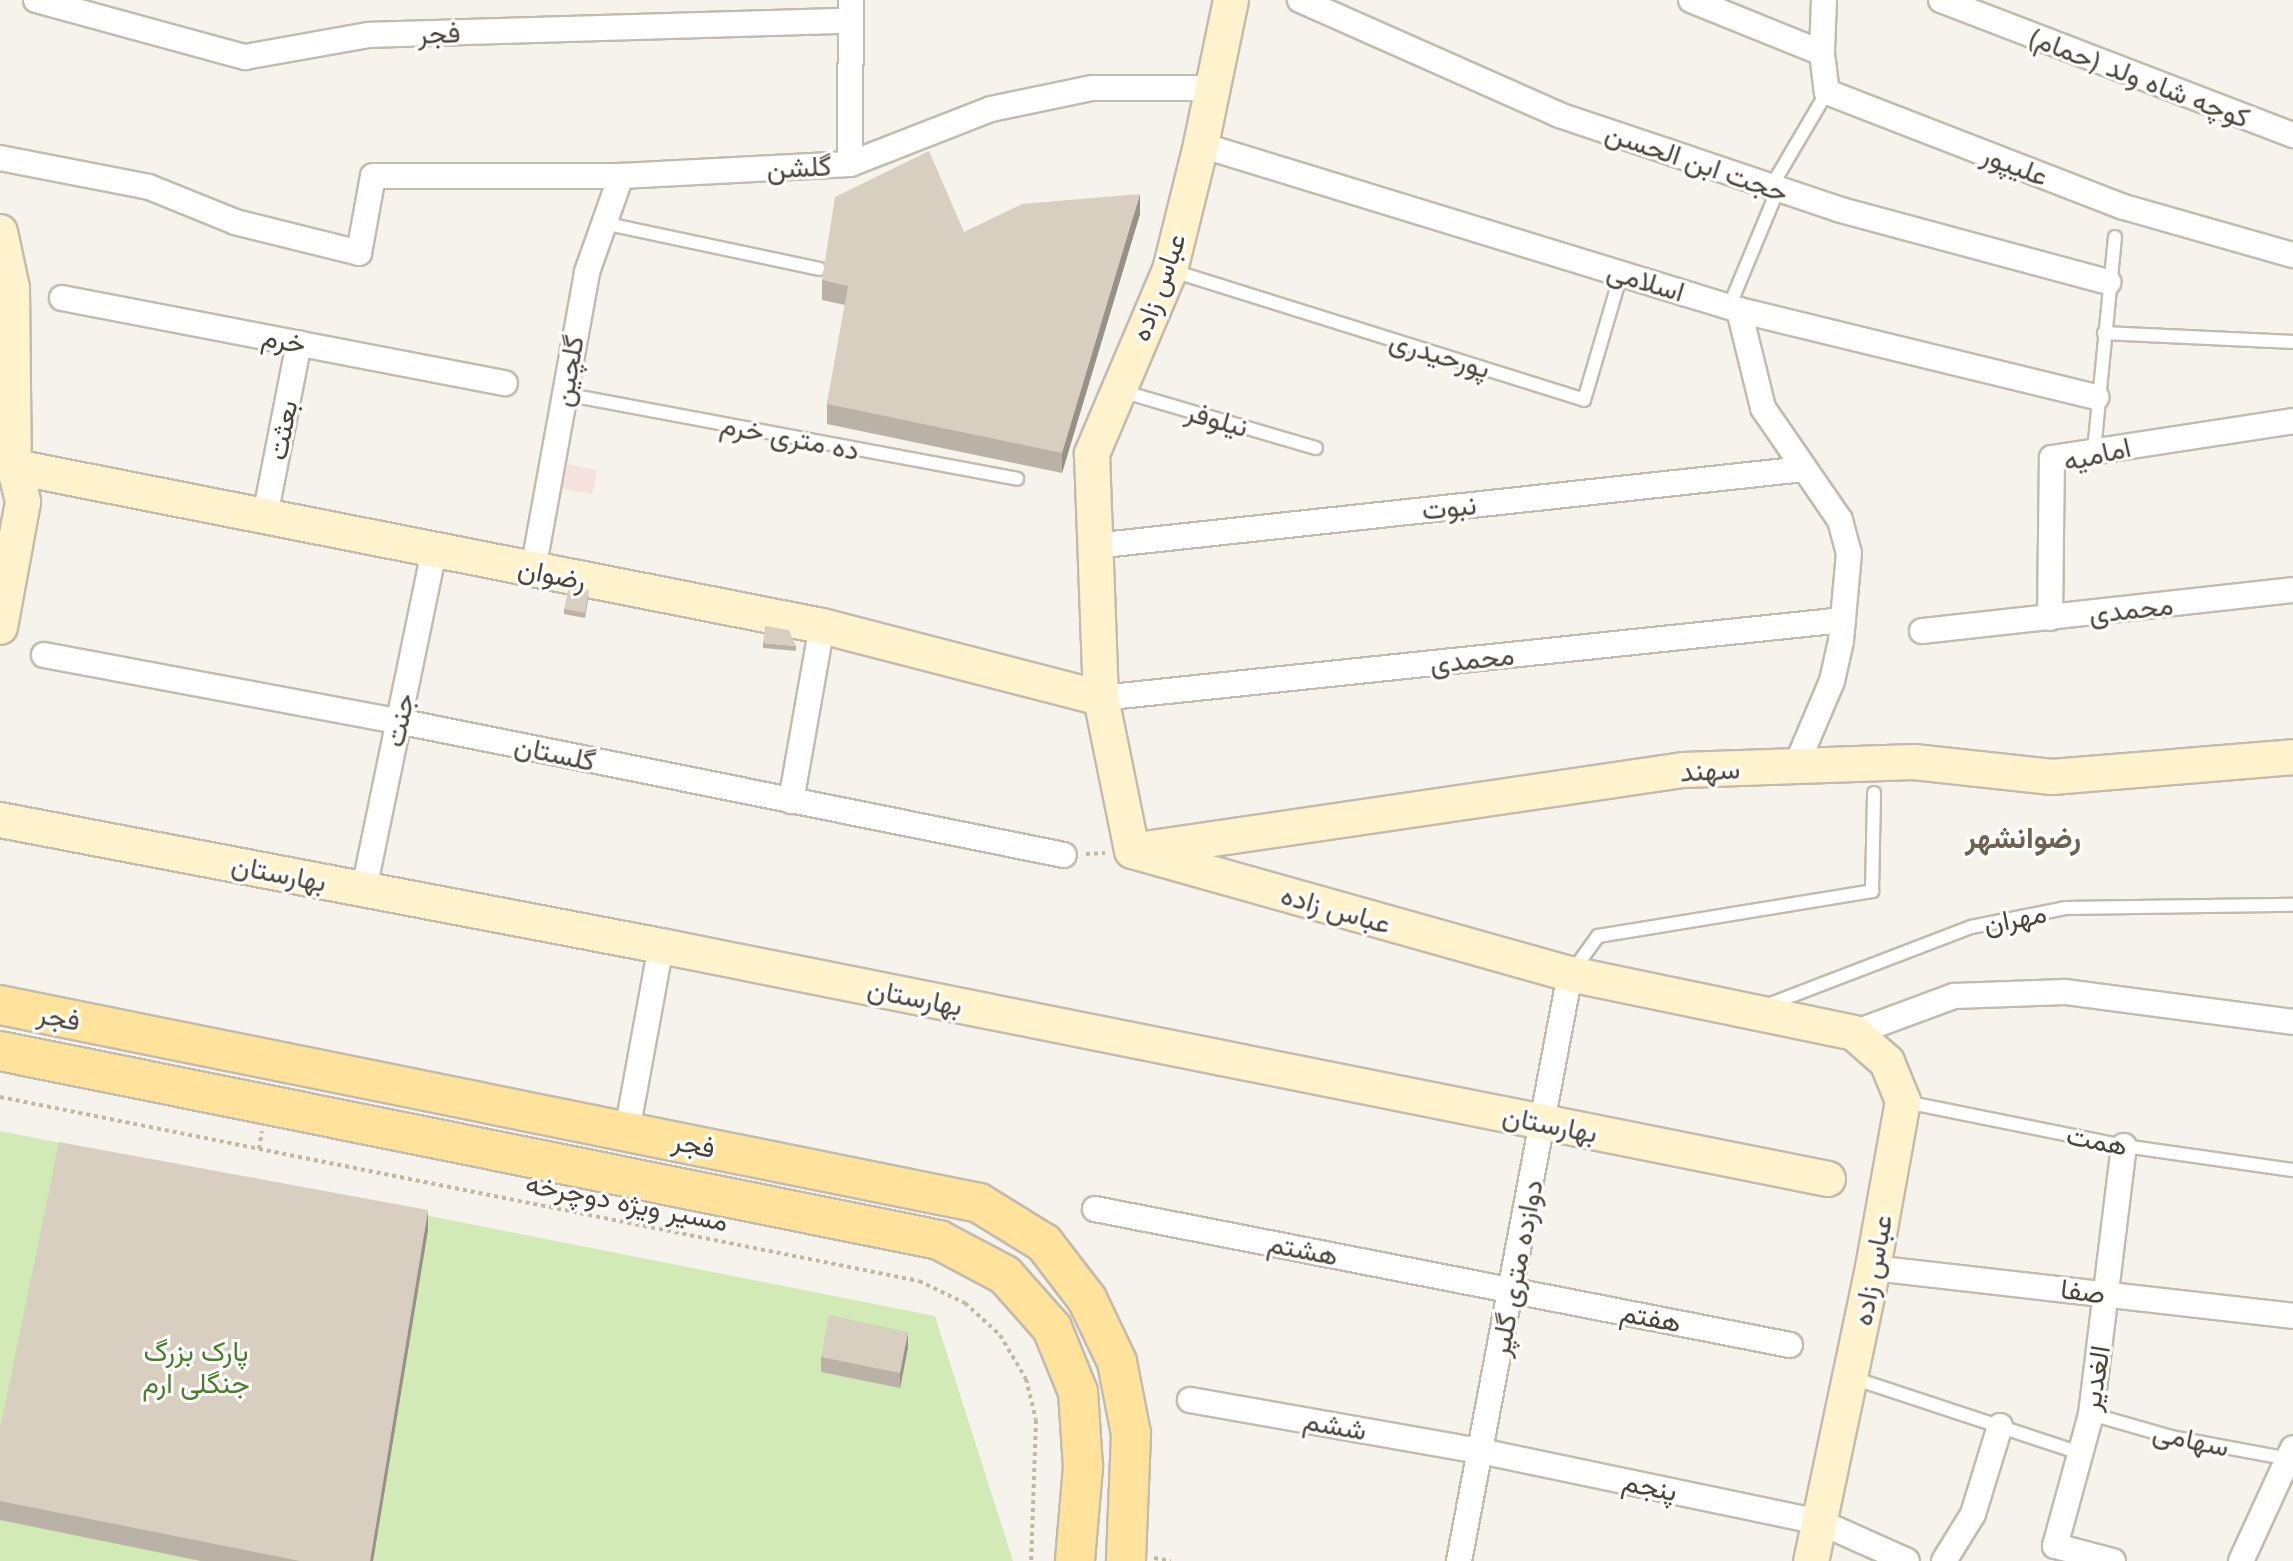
<!DOCTYPE html>
<meta charset="utf-8">
<style>
body{margin:0}
#map{position:relative;width:2293px;height:1561px;overflow:hidden;background:#f6f3ec;font-family:Mulish,Vazirmatn,sans-serif}
div>[style]{position:absolute}
[style*='--x']{left:calc(var(--x)*1px);top:calc(var(--y)*1px);width:calc(var(--w)*1px);rotate:calc(var(--a)*1deg)}
.medical>*{inset:0;background:#f6e3e0}
.green>*{inset:0;background:#d2eab5}
.path>*{height:4px;margin-top:-2px;transform-origin:0;background:repeating-linear-gradient(90deg,#c4b79f 0 4px,transparent 0 8px)}
.roads{filter:drop-shadow(2px 0 #c2bbae) drop-shadow(-2px 0 #c2bbae) drop-shadow(0 2px #c2bbae) drop-shadow(0 -2px #c2bbae)}
.lane>*{height:12px;margin:-6px;padding:0 6px;transform-origin:6px;border-radius:6px;background:#fff}
.street>*{height:24px;margin:-12px;padding:0 12px;transform-origin:12px;border-radius:12px;background:#fff}
.secondary>*{height:34px;margin:-17px;padding:0 17px;transform-origin:17px;border-radius:17px;background:#fff3cd}
.primary>*{height:38px;margin:-19px;padding:0 19px;transform-origin:19px;border-radius:19px;background:#ffe39c}
.wall>*{inset:0;background:#bab2a6}
.shaded-wall>*{inset:0;background:#979187}
.building>*{inset:0;background:#d8cfc1}
span{translate:-50% -50%;white-space:nowrap;text-align:center;line-height:1.15;-webkit-text-stroke:6px #fff;paint-order:stroke}
.street-label{font-size:28px;color:#4b4439}
.park-label{font-size:28px;color:#4a7f2a}
.neighbourhood-label{font-size:30px;color:#6e6250;font-weight:700}
</style>
<div id="map">
<div class="medical">
<i style="clip-path:polygon(556px 462px,597px 470px,593px 494px,551px 487px)"></i>
</div>
<div class="green">
<i style="clip-path:polygon(0 1131px,935px 1316px,1013px 1561px,0 1561px)"></i>
</div>
<div class="path">
<i style="--x:1086;--y:854;--w:19;--a:-3"></i>
<i style="--x:0;--y:1097;--w:937;--a:11.32"></i>
<i style="--x:919;--y:1281;--w:51;--a:25.6"></i>
<i style="--x:965;--y:1303;--w:47;--a:42.4"></i>
<i style="--x:1000;--y:1335;--w:51;--a:59.4"></i>
<i style="--x:1026;--y:1379;--w:42;--a:76.3"></i>
<i style="--x:1036;--y:1420;--w:141;--a:92"></i>
<i style="--x:259;--y:1149;--w:18;--a:-81"></i>
<i style="--x:1154;--y:1558;--w:17;--a:10"></i>
</div>
<div class="roads">
<div class="lane">
<i style="--x:1771;--y:187;--w:110;--a:-59.5"></i>
<i style="--x:603;--y:223;--w:221;--a:12"></i>
<i style="--x:1170;--y:270;--w:434;--a:17.4"></i>
<i style="--x:1584;--y:400;--w:131;--a:-73.6"></i>
<i style="--x:1729;--y:307;--w:128;--a:-67.4"></i>
<i style="--x:2104;--y:333;--w:189;--a:2.7"></i>
<i style="--x:1121;--y:391;--w:203;--a:16.3"></i>
<i style="--x:564;--y:394;--w:461;--a:10.6"></i>
<i style="--x:2094;--y:451;--w:215;--a:-84.4"></i>
<i style="--x:1572;--y:972;--w:44;--a:-54.2"></i>
<i style="--x:1598;--y:936;--w:278;--a:-9.3"></i>
<i style="--x:1872;--y:891;--w:98;--a:-88.8"></i>
<i style="--x:1765;--y:1006;--w:221;--a:-21"></i>
<i style="--x:1971;--y:927;--w:96;--a:-11.4"></i>
<i style="--x:2065;--y:908;--w:228;--a:-0.8"></i>
<i style="--x:1906;--y:1102;--w:222;--a:11.4"></i>
<i style="--x:2124;--y:1146;--w:171;--a:8.1"></i>
<i style="--x:1853;--y:1378;--w:239;--a:18.3"></i>
<i style="--x:2091;--y:1414;--w:83;--a:16"></i>
<i style="--x:2171;--y:1437;--w:121;--a:10.5"></i>
</div>
<div class="street">
<i style="--x:36;--y:0;--w:217;--a:15.3"></i>
<i style="--x:245;--y:57;--w:126;--a:-10.1"></i>
<i style="--x:369;--y:35;--w:482;--a:-1.7"></i>
<i style="--x:1300;--y:0;--w:283;--a:23.9"></i>
<i style="--x:1559;--y:115;--w:298;--a:18.6"></i>
<i style="--x:1841;--y:210;--w:277;--a:15.1"></i>
<i style="--x:1691;--y:0;--w:141;--a:22"></i>
<i style="--x:1824;--y:0;--w:53;--a:92.2"></i>
<i style="--x:1822;--y:53;--w:39;--a:83"></i>
<i style="--x:1827;--y:92;--w:318;--a:21.2"></i>
<i style="--x:2124;--y:207;--w:176;--a:15.9"></i>
<i style="--x:1941;--y:0;--w:377;--a:21"></i>
<i style="--x:1201;--y:145;--w:563;--a:17.05"></i>
<i style="--x:1739;--y:310;--w:368;--a:13.7"></i>
<i style="--x:0;--y:158;--w:152;--a:11"></i>
<i style="--x:149;--y:187;--w:93;--a:22.1"></i>
<i style="--x:235;--y:222;--w:128;--a:14"></i>
<i style="--x:359;--y:253;--w:78;--a:-79.7"></i>
<i style="--x:373;--y:176;--w:248;--a:0"></i>
<i style="--x:621;--y:176;--w:229;--a:-3"></i>
<i style="--x:850;--y:164;--w:151;--a:-21.3"></i>
<i style="--x:991;--y:109;--w:103;--a:-11.7"></i>
<i style="--x:1092;--y:88;--w:120;--a:0"></i>
<i style="--x:850;--y:164;--w:164;--a:-89.7"></i>
<i style="--x:62;--y:298;--w:451;--a:10.9"></i>
<i style="--x:1739;--y:310;--w:101;--a:76.2"></i>
<i style="--x:1763;--y:408;--w:136;--a:55.5"></i>
<i style="--x:1840;--y:520;--w:34;--a:75"></i>
<i style="--x:1849;--y:553;--w:88;--a:95.2"></i>
<i style="--x:1841;--y:641;--w:41;--a:102.7"></i>
<i style="--x:1832;--y:681;--w:92;--a:113"></i>
<i style="--x:265;--y:516;--w:176;--a:-78.9"></i>
<i style="--x:1094;--y:546;--w:714;--a:-6.19"></i>
<i style="--x:533;--y:570;--w:303;--a:-79.7"></i>
<i style="--x:587;--y:272;--w:102;--a:-70.5"></i>
<i style="--x:2050;--y:618;--w:160;--a:-89.3"></i>
<i style="--x:2052;--y:458;--w:244;--a:-8.7"></i>
<i style="--x:1922;--y:631;--w:373;--a:-6.3"></i>
<i style="--x:44;--y:655;--w:360;--a:10.6"></i>
<i style="--x:398;--y:721;--w:679;--a:11.38"></i>
<i style="--x:1101;--y:698;--w:746;--a:-6"></i>
<i style="--x:791;--y:801;--w:178;--a:-80"></i>
<i style="--x:364;--y:889;--w:345;--a:-78.3"></i>
<i style="--x:1854;--y:1033;--w:107;--a:-20.3"></i>
<i style="--x:1954;--y:996;--w:111;--a:-2.1"></i>
<i style="--x:2065;--y:992;--w:230;--a:7.5"></i>
<i style="--x:627;--y:1131;--w:188;--a:-79.6"></i>
<i style="--x:1095;--y:1209;--w:708;--a:11.07"></i>
<i style="--x:1873;--y:1268;--w:423;--a:6.5"></i>
<i style="--x:1190;--y:1400;--w:294;--a:10"></i>
<i style="--x:1480;--y:1451;--w:347;--a:11.8"></i>
<i style="--x:1820;--y:1522;--w:95;--a:24.1"></i>
<i style="--x:1459;--y:1561;--w:597;--a:-79.29"></i>
<i style="--x:1944;--y:1561;--w:55;--a:-58.3"></i>
<i style="--x:1973;--y:1514;--w:92;--a:-72.9"></i>
<i style="--x:2113;--y:1561;--w:60;--a:-165.5"></i>
<i style="--x:2055;--y:1546;--w:137;--a:-74.7"></i>
<i style="--x:2091;--y:1414;--w:270;--a:-83"></i>
<i style="--x:2241;--y:1561;--w:124;--a:-65.3"></i>
</div>
<div class="secondary">
<i style="--x:1231;--y:0;--w:148;--a:101.7"></i>
<i style="--x:1201;--y:145;--w:129;--a:103.9"></i>
<i style="--x:1170;--y:270;--w:200;--a:113"></i>
<i style="--x:1092;--y:454;--w:244;--a:87.9"></i>
<i style="--x:1101;--y:698;--w:156;--a:78.5"></i>
<i style="--x:1132;--y:851;--w:455;--a:15.7"></i>
<i style="--x:1570;--y:974;--w:290;--a:11.7"></i>
<i style="--x:1854;--y:1033;--w:44;--a:41.3"></i>
<i style="--x:1887;--y:1062;--w:42;--a:67.7"></i>
<i style="--x:1903;--y:1101;--w:170;--a:100.2"></i>
<i style="--x:1873;--y:1268;--w:299;--a:101.9"></i>
<i style="--x:0;--y:232;--w:57;--a:77.9"></i>
<i style="--x:12;--y:288;--w:177;--a:89.4"></i>
<i style="--x:14;--y:465;--w:38;--a:76"></i>
<i style="--x:23;--y:502;--w:127;--a:100.4"></i>
<i style="--x:0;--y:464;--w:838;--a:11.15"></i>
<i style="--x:822;--y:626;--w:288;--a:14.5"></i>
<i style="--x:0;--y:820;--w:673;--a:10.79"></i>
<i style="--x:661;--y:946;--w:1190;--a:11.29"></i>
<i style="--x:1145;--y:849;--w:544;--a:-8.35"></i>
<i style="--x:1683;--y:770;--w:231;--a:-2"></i>
<i style="--x:1914;--y:762;--w:139;--a:6.2"></i>
<i style="--x:2052;--y:777;--w:242;--a:-4.7"></i>
</div>
<div class="primary">
<i style="--x:0;--y:1005;--w:999;--a:11.43"></i>
<i style="--x:979;--y:1203;--w:76;--a:31.6"></i>
<i style="--x:1044;--y:1243;--w:71;--a:52.5"></i>
<i style="--x:1087;--y:1299;--w:70;--a:64.5"></i>
<i style="--x:1117;--y:1362;--w:73;--a:79"></i>
<i style="--x:1131;--y:1434;--w:127;--a:92.3"></i>
<i style="--x:0;--y:1051;--w:958;--a:11.38"></i>
<i style="--x:939;--y:1240;--w:75;--a:27.9"></i>
<i style="--x:1005;--y:1275;--w:71;--a:48.4"></i>
<i style="--x:1052;--y:1328;--w:69;--a:67.9"></i>
<i style="--x:1078;--y:1392;--w:75;--a:86.2"></i>
<i style="--x:1083;--y:1467;--w:94;--a:94.9"></i>
</div>
</div>
<div class="wall">
<i style="clip-path:polygon(1140px 214px,1062px 473px,827px 424px,827px 404px,845px 305px,822px 300px,822px 280px,964px 232px)"></i>
<i style="clip-path:polygon(589px 595px,585px 618px,564px 614px,564px 609px)"></i>
<i style="clip-path:polygon(763px 643px,796px 646px,796px 651px,763px 648px)"></i>
<i style="clip-path:polygon(428px 1230px,373px 1561px,201px 1561px,0 1520px,0 1429px)"></i>
<i style="clip-path:polygon(908px 1347px,900px 1388px,821px 1372px,821px 1357px)"></i>
</div>
<div class="shaded-wall">
<i style="clip-path:polygon(1140px 194px,1140px 214px,1062px 473px,1062px 453px)"></i>
<i style="clip-path:polygon(428px 1210px,428px 1230px,373px 1561px,370px 1561px)"></i>
<i style="clip-path:polygon(908px 1332px,908px 1347px,900px 1388px,900px 1373px)"></i>
</div>
<div class="building">
<i style="clip-path:polygon(929px 151px,964px 232px,1022px 204px,1140px 194px,1062px 453px,827px 404px,848px 286px,822px 280px,835px 197px)"></i>
<i style="clip-path:polygon(569px 586px,589px 590px,585px 613px,564px 609px)"></i>
<i style="clip-path:polygon(765px 626px,789px 630px,796px 646px,763px 643px)"></i>
<i style="clip-path:polygon(59px 1142px,428px 1210px,370px 1561px,300px 1561px,0 1501px,0 1429px)"></i>
<i style="clip-path:polygon(829px 1315px,908px 1332px,900px 1373px,821px 1357px)"></i>
</div>
<div class="street-label">
<span style="left:439px;top:33px;rotate:-2deg">فجر</span>
<span style="left:2139px;top:77px;rotate:21deg">کوچه شاه ولد (حمام)</span>
<span style="left:1697px;top:162px;rotate:19deg">حجت ابن الحسن</span>
<span style="left:2015px;top:165px;rotate:21deg">علیپور</span>
<span style="left:799px;top:167px;rotate:-3deg">گلشن</span>
<span style="left:1646px;top:281px;rotate:17deg">اسلامی</span>
<span style="left:1158px;top:287px;rotate:-70deg">عباس زاده</span>
<span style="left:284px;top:340px;rotate:11deg">خرم</span>
<span style="left:1440px;top:354px;rotate:17deg">پورحیدری</span>
<span style="left:568px;top:371px;rotate:-80deg">گلچین</span>
<span style="left:1217px;top:419px;rotate:16deg">نیلوفر</span>
<span style="left:282px;top:430px;rotate:-79deg">بعثت</span>
<span style="left:790px;top:437px;rotate:11deg">ده متری خرم</span>
<span style="left:2097px;top:454px;rotate:-13deg">امامیه</span>
<span style="left:1449px;top:507px;rotate:-6deg">نبوت</span>
<span style="left:552px;top:574px;rotate:11deg">رضوان</span>
<span style="left:2131px;top:609px;rotate:-6deg">محمدی</span>
<span style="left:1472px;top:659px;rotate:-6deg">محمدی</span>
<span style="left:399px;top:720px;rotate:-78deg">جنت</span>
<span style="left:555px;top:753px;rotate:12deg">گلستان</span>
<span style="left:1710px;top:770px;rotate:-3deg">سهند</span>
<span style="left:279px;top:873px;rotate:11deg">بهارستان</span>
<span style="left:1336px;top:909px;rotate:16deg">عباس زاده</span>
<span style="left:2015px;top:918px;rotate:-11deg">مهران</span>
<span style="left:915px;top:997px;rotate:11deg">بهارستان</span>
<span style="left:59px;top:1017px;rotate:11deg">فجر</span>
<span style="left:1550px;top:1124px;rotate:11deg">بهارستان</span>
<span style="left:2097px;top:1140px;rotate:11deg">همت</span>
<span style="left:694px;top:1144px;rotate:12deg">فجر</span>
<span style="left:627px;top:1202px;rotate:11deg">مسیر ویژه دوچرخه</span>
<span style="left:1303px;top:1249px;rotate:11deg">هشتم</span>
<span style="left:1516px;top:1268px;rotate:-79deg">دوازده متری گلپر</span>
<span style="left:1872px;top:1270px;rotate:-79deg">عباس زاده</span>
<span style="left:2083px;top:1291px;rotate:7deg">صفا</span>
<span style="left:1651px;top:1317px;rotate:11deg">هفتم</span>
<span style="left:2095px;top:1378px;rotate:-81deg">الغدیر</span>
<span style="left:1335px;top:1425px;rotate:10deg">ششم</span>
<span style="left:2191px;top:1439px;rotate:12deg">سهامی</span>
<span style="left:1650px;top:1486px;rotate:12deg">پنجم</span>
</div>
<div class="park-label">
<span style="left:196px;top:1367px">پارک بزرگ<br>جنگلی ارم</span>
</div>
<div class="neighbourhood-label">
<span style="left:2023px;top:837px">رضوانشهر</span>
</div>
</div>
